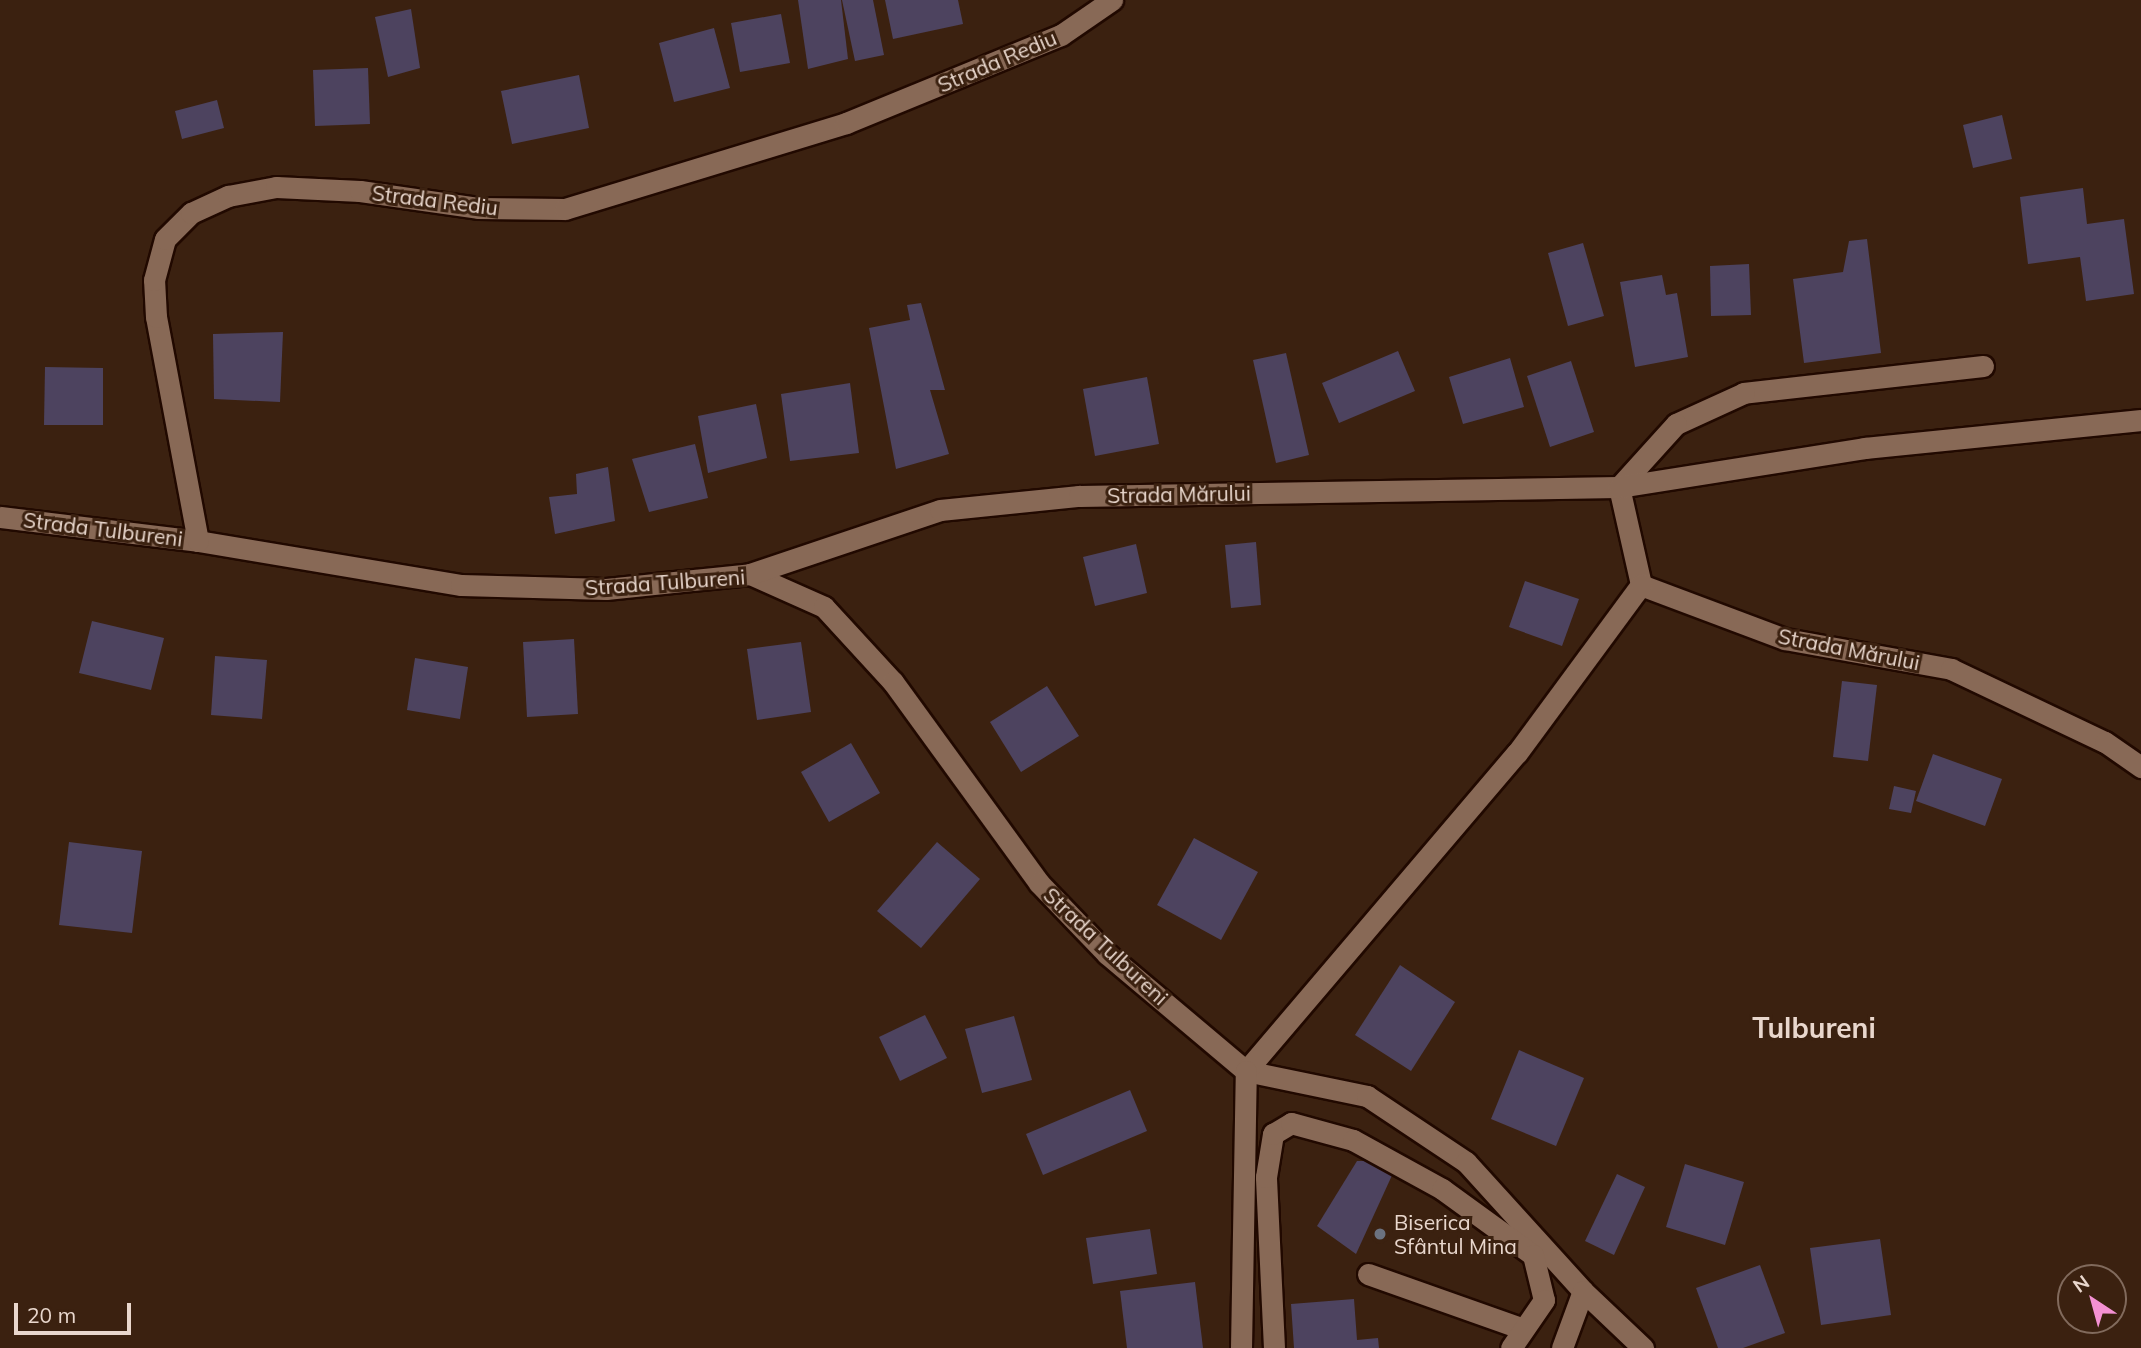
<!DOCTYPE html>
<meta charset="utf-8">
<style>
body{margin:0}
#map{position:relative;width:2141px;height:1348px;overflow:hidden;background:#3b2110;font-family:Mulish,sans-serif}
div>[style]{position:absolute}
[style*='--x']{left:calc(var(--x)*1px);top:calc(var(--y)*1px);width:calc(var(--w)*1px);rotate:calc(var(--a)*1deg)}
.building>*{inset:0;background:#4d435f}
.roads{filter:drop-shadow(2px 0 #210900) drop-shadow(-2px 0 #210900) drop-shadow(0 2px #210900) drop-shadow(0 -2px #210900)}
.minor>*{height:21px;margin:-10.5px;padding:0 10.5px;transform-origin:10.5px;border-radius:10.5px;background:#886956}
.dots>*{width:19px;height:19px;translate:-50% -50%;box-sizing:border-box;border:4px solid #3b2110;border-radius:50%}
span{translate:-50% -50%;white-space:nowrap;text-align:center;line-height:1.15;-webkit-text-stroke:6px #3b2110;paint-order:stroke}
.street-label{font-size:21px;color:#e9d7cd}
.poi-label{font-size:21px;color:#e9d7cd}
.left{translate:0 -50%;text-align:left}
.district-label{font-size:28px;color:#e9d7cd;font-weight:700}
.north{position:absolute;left:2057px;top:1264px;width:70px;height:70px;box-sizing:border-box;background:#3b2110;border:2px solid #816a5c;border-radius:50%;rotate:324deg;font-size:19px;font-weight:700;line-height:28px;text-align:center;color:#e9d7cd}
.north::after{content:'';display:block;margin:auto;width:24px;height:32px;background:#f491d3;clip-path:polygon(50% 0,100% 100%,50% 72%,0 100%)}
.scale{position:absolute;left:14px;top:1303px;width:117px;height:32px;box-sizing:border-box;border:4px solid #e9d7cd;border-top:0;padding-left:9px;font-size:21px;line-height:24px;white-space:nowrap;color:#e9d7cd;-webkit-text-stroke:5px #3b2110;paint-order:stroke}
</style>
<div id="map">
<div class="building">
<i style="clip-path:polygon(798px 0,841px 0,848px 59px,808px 69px)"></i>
<i style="clip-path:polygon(842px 0,873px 0,884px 55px,855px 61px)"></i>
<i style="clip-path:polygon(885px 0,958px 0,963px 24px,893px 39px)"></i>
<i style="clip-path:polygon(411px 9px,420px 68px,388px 77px,375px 17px)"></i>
<i style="clip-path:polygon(781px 14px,790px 63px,740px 72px,731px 23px)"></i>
<i style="clip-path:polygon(714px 28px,730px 88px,674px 102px,659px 43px)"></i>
<i style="clip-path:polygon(368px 68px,370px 124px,315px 126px,313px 70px)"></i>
<i style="clip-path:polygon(579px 75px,589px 128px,512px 144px,501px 91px)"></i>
<i style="clip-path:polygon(217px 100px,224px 128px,182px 139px,175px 111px)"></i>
<i style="clip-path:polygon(2002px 115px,2012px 159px,1973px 168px,1963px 125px)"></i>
<i style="clip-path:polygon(2083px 188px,2087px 224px,2124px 219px,2134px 294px,2086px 301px,2080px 257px,2028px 264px,2020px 197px)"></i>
<i style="clip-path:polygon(1867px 239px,1881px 353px,1804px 363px,1793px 279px,1843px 272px,1849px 241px)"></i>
<i style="clip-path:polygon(1583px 243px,1604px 316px,1568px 326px,1548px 253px)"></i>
<i style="clip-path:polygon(1749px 264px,1751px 315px,1711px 316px,1710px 266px)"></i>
<i style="clip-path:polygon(1662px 275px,1666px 295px,1677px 293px,1688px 357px,1635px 367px,1620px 282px)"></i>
<i style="clip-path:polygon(921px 303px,945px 390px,930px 390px,949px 454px,896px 469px,869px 328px,910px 320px,907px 305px)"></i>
<i style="clip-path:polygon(283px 332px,280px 402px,214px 399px,213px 334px)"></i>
<i style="clip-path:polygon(1398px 351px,1415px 391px,1339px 423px,1322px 383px)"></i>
<i style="clip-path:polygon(1286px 353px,1309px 455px,1276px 463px,1253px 360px)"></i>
<i style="clip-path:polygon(1510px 358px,1524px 407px,1463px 424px,1449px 377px)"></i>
<i style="clip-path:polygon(1571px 361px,1594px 432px,1550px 447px,1527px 376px)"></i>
<i style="clip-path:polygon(45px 367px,103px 368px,103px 425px,44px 425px)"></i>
<i style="clip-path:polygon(1147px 377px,1159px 444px,1095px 456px,1083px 389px)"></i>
<i style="clip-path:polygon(850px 383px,859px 453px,790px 461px,781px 394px)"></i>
<i style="clip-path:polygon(756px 404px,767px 458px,708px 473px,698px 416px)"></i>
<i style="clip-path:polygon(695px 444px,708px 498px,649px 512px,632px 459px)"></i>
<i style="clip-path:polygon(608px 467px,615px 521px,555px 534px,549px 497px,577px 494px,576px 474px)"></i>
<i style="clip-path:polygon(1256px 542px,1261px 605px,1231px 608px,1225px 545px)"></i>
<i style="clip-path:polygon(1136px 544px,1147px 593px,1095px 606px,1083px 557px)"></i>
<i style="clip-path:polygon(1525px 581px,1579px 599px,1562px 646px,1509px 627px)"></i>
<i style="clip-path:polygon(92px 621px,164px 638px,151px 690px,79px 673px)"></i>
<i style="clip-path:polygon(574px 639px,578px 714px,527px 717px,523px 642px)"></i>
<i style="clip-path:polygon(801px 642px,811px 712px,757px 720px,747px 649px)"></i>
<i style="clip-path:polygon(215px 656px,267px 660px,262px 719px,211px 715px)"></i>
<i style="clip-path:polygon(415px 658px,468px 667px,460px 719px,407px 710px)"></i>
<i style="clip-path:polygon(1842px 681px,1877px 685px,1868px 761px,1833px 757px)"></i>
<i style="clip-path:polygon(1047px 686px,1079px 736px,1021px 772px,990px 722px)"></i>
<i style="clip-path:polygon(851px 743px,880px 793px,829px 822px,801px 772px)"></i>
<i style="clip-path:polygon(1933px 754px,2002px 779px,1985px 826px,1916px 801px)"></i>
<i style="clip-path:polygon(1894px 786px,1916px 791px,1911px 813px,1889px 809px)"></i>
<i style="clip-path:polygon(1194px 838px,1258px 872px,1221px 940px,1157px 905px)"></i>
<i style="clip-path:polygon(69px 842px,142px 851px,132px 933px,59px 925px)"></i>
<i style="clip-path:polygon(937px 842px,980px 879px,921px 948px,877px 911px)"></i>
<i style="clip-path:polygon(1400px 965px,1455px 1002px,1411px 1071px,1355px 1035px)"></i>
<i style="clip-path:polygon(925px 1015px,947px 1058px,900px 1081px,879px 1037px)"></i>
<i style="clip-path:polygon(1014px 1016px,1032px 1080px,982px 1093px,965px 1029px)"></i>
<i style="clip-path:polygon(1519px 1050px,1584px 1078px,1556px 1146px,1491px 1119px)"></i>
<i style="clip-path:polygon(1130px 1090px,1147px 1131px,1043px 1175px,1026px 1134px)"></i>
<i style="clip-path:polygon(1357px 1161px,1377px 1161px,1394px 1171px,1356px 1254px,1317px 1226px)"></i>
<i style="clip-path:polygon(1685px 1164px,1744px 1182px,1725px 1245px,1666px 1227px)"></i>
<i style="clip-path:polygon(1617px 1174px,1645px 1187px,1614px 1255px,1585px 1241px)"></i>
<i style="clip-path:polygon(1150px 1229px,1157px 1274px,1093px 1284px,1086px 1238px)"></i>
<i style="clip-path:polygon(1880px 1239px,1891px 1315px,1821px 1325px,1810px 1248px)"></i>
<i style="clip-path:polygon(1760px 1265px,1785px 1333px,1743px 1348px,1718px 1348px,1696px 1288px)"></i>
<i style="clip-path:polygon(1195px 1282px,1203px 1348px,1127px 1348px,1120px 1291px)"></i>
<i style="clip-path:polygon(1354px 1299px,1357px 1340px,1378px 1338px,1379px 1348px,1294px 1348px,1291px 1304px)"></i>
</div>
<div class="roads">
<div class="minor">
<i style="--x:1983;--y:366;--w:241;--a:173.6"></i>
<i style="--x:1744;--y:393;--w:75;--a:155.5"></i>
<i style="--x:1676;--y:424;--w:85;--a:132.1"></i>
<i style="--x:1619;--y:487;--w:100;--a:77.3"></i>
<i style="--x:1641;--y:585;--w:154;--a:20.6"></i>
<i style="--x:1785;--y:639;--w:169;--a:10.2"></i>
<i style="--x:1951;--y:669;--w:170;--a:25.4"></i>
<i style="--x:2105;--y:742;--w:44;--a:34.8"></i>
<i style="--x:0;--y:517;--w:199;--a:6.9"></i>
<i style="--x:198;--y:541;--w:267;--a:9.5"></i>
<i style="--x:461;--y:585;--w:145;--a:1.6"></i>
<i style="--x:606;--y:589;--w:145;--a:-5.9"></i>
<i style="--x:750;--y:574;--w:81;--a:24"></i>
<i style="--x:824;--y:607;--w:102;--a:47.4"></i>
<i style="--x:893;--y:682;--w:248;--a:54"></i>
<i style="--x:1039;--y:883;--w:98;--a:46.2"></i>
<i style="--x:1107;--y:954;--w:182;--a:40.1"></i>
<i style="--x:1246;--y:1071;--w:124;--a:11.7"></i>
<i style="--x:1367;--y:1096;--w:119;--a:33.7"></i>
<i style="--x:1466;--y:1162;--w:174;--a:47.8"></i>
<i style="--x:1583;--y:1291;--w:61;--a:110.2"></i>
<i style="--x:198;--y:541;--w:228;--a:-100.6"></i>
<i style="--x:156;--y:317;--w:37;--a:-93"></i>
<i style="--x:154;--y:280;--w:42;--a:-75"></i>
<i style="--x:165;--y:239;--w:37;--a:-45"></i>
<i style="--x:191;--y:213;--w:41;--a:-24.7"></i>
<i style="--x:228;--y:196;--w:49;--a:-10.6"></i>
<i style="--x:276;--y:187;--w:84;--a:2.7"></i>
<i style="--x:360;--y:191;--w:119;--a:8.2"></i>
<i style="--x:478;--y:208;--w:87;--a:0.7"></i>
<i style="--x:565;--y:209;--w:294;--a:-17"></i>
<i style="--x:846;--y:123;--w:232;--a:-22.3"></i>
<i style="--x:1061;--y:35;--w:62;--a:-34.5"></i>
<i style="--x:750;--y:574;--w:200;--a:-18.6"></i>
<i style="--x:940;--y:510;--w:140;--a:-5.8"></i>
<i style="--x:1079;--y:496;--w:540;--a:-0.95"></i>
<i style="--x:1619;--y:487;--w:249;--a:-9"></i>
<i style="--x:1865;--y:448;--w:277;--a:-5.8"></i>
<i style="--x:1246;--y:1071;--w:418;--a:-49.6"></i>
<i style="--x:1517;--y:753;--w:209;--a:-53.6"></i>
<i style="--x:1368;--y:1274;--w:164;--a:19.5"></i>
<i style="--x:1583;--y:1291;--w:83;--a:43.5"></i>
<i style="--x:1241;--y:1348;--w:277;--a:-89"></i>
<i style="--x:1274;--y:1348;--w:171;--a:-92.7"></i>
<i style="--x:1266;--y:1177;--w:44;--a:-80.8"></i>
<i style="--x:1273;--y:1134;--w:21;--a:-31"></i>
<i style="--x:1291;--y:1123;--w:64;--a:15.3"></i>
<i style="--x:1353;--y:1140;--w:102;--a:28.8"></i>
<i style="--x:1442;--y:1189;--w:112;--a:36"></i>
<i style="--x:1533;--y:1255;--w:46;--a:76.3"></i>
<i style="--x:1544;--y:1300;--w:58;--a:124.5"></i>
</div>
</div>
<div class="dots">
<i style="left:1380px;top:1234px;background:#6b7280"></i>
</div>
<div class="street-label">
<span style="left:997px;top:61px;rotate:-23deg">Strada Rediu</span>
<span style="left:435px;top:200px;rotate:7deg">Strada Rediu</span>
<span style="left:1179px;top:494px;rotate:-1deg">Strada Mărului</span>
<span style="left:103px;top:529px;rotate:7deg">Strada Tulbureni</span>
<span style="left:665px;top:582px;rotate:-4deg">Strada Tulbureni</span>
<span style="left:1849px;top:649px;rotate:11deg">Strada Mărului</span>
<span style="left:1106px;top:946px;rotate:43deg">Strada Tulbureni</span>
</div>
<div class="poi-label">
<span class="left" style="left:1394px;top:1234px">Biserica<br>Sfântul Mina</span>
</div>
<div class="district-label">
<span style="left:1814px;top:1028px">Tulbureni</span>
</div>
<div class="north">N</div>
<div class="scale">20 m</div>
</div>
